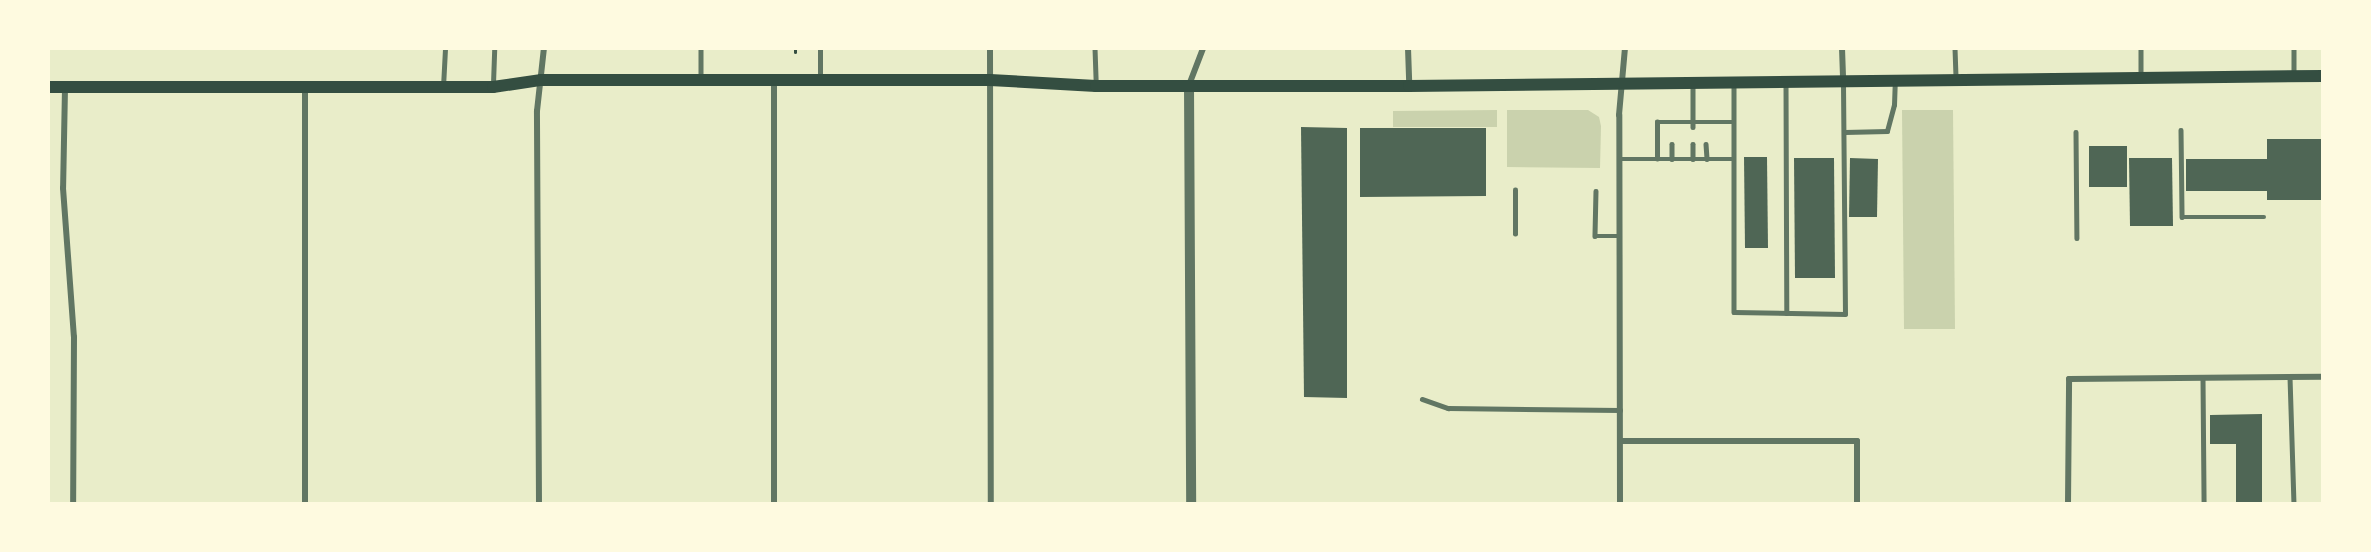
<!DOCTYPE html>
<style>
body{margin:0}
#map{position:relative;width:2371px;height:552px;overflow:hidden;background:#e9edc9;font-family:"Archivo Narrow",sans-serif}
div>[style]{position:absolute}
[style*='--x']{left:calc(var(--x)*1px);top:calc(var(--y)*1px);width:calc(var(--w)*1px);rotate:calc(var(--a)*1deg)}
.green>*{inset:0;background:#cad2ad}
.building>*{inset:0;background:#4f6655}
.path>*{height:3px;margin:-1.5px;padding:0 1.5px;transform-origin:1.5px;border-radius:1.5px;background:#344e41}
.service>*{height:4.5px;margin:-2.25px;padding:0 2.25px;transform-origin:2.25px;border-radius:2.25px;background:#617663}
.minor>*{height:6px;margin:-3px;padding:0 3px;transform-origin:3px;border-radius:3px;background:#617663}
.tertiary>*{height:10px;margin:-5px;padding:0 5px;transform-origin:5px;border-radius:5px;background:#617663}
.secondary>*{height:12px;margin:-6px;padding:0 6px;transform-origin:6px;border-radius:6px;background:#344e41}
span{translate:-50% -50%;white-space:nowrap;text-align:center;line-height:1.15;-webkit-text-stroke:4.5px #fefae0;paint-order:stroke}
.frame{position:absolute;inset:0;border:50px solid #fefae0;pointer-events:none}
</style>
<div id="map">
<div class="green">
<i style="clip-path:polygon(1497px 110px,1497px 127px,1393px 127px,1393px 111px)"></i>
<i style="clip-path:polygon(1507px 110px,1588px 110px,1599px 117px,1601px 126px,1600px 168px,1507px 167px)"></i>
<i style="clip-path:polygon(1902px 110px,1953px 110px,1955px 329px,1904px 329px)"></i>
</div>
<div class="building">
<i style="clip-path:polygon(1301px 127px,1347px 128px,1347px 398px,1304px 397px)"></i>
<i style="clip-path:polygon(1360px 128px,1486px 128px,1486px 196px,1360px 197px)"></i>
<i style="clip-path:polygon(2267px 139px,2323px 139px,2323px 200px,2267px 200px,2267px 191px,2186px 191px,2186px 159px,2267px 159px)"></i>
<i style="clip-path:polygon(2089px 146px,2127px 146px,2127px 187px,2089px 187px)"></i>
<i style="clip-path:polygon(1744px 157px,1767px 157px,1768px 248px,1745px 248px)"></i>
<i style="clip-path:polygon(1794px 158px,1834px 158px,1835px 278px,1795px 278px)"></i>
<i style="clip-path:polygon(1850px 158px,1878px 159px,1877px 217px,1849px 217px)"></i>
<i style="clip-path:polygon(2129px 158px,2172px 158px,2173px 226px,2130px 226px)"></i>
<i style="clip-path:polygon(2262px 414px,2262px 504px,2236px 504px,2236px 444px,2210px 444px,2210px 415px)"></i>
</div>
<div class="path">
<i style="--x:795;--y:48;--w:4;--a:90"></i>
</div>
<div class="service">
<i style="--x:701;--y:48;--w:30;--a:90"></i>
<i style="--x:1095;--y:48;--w:36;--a:88"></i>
<i style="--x:1955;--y:48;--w:30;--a:88"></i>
<i style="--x:2141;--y:48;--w:27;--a:90"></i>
<i style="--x:2294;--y:48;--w:27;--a:90"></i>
<i style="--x:820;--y:78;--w:30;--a:-90"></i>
<i style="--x:1786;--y:82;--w:231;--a:89.8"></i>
<i style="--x:1734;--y:83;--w:229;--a:90"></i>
<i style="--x:1734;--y:312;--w:111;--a:1"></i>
<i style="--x:1845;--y:314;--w:232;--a:-90.5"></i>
<i style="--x:493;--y:84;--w:36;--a:-88"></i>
<i style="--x:1693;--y:84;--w:43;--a:90"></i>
<i style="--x:443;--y:87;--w:39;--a:-87"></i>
<i style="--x:2181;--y:130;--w:87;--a:89.3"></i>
<i style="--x:2182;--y:217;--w:82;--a:0"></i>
<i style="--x:1845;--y:132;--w:42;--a:-1.4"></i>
<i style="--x:1887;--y:131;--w:27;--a:-75"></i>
<i style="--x:1894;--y:105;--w:24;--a:-88"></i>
<i style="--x:2076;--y:132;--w:106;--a:89.5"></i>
<i style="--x:1672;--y:144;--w:15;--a:90"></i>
<i style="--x:1693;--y:144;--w:15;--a:90"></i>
<i style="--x:1706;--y:144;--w:15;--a:86"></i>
<i style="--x:1619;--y:159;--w:115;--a:0"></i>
<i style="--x:1657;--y:159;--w:37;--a:-90"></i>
<i style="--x:1657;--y:122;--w:77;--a:0"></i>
<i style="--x:1596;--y:191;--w:45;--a:91.3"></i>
<i style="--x:1595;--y:236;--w:24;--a:0"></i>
<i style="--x:1515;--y:234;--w:44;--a:-90"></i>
<i style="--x:2290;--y:377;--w:127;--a:88.2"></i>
<i style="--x:2203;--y:378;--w:126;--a:89.5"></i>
<i style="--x:1422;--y:399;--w:28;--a:19"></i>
<i style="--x:1448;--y:408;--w:172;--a:0.7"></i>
</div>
<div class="minor">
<i style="--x:990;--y:48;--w:456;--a:89.9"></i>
<i style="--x:1408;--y:48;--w:38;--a:88"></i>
<i style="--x:1842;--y:48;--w:34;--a:88"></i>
<i style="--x:774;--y:80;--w:424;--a:90"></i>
<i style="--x:1189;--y:85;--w:40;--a:-69"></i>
<i style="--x:305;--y:87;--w:417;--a:90"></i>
<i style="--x:65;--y:88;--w:100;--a:91.1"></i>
<i style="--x:63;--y:188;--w:149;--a:85.8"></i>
<i style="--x:74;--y:337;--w:167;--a:90.3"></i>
<i style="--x:1620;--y:441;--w:237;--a:0"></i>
<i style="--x:1857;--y:441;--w:63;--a:90"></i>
<i style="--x:539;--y:504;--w:393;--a:-90.3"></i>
<i style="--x:537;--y:111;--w:63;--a:-83.7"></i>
<i style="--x:1620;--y:504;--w:389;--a:-90.1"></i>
<i style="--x:1619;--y:115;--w:67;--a:-84.9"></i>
<i style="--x:2068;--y:504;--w:125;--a:-89.5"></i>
<i style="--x:2069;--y:379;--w:254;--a:-0.5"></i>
</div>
<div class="tertiary">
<i style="--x:1189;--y:85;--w:419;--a:89.7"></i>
</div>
<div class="secondary">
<i style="--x:48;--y:87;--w:445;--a:0"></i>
<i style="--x:493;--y:87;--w:49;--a:-8.3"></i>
<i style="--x:541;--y:80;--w:449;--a:0"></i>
<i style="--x:990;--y:80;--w:106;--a:3.2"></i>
<i style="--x:1096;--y:86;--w:313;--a:0"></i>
<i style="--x:1409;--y:86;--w:914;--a:-0.63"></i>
</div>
<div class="frame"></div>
</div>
